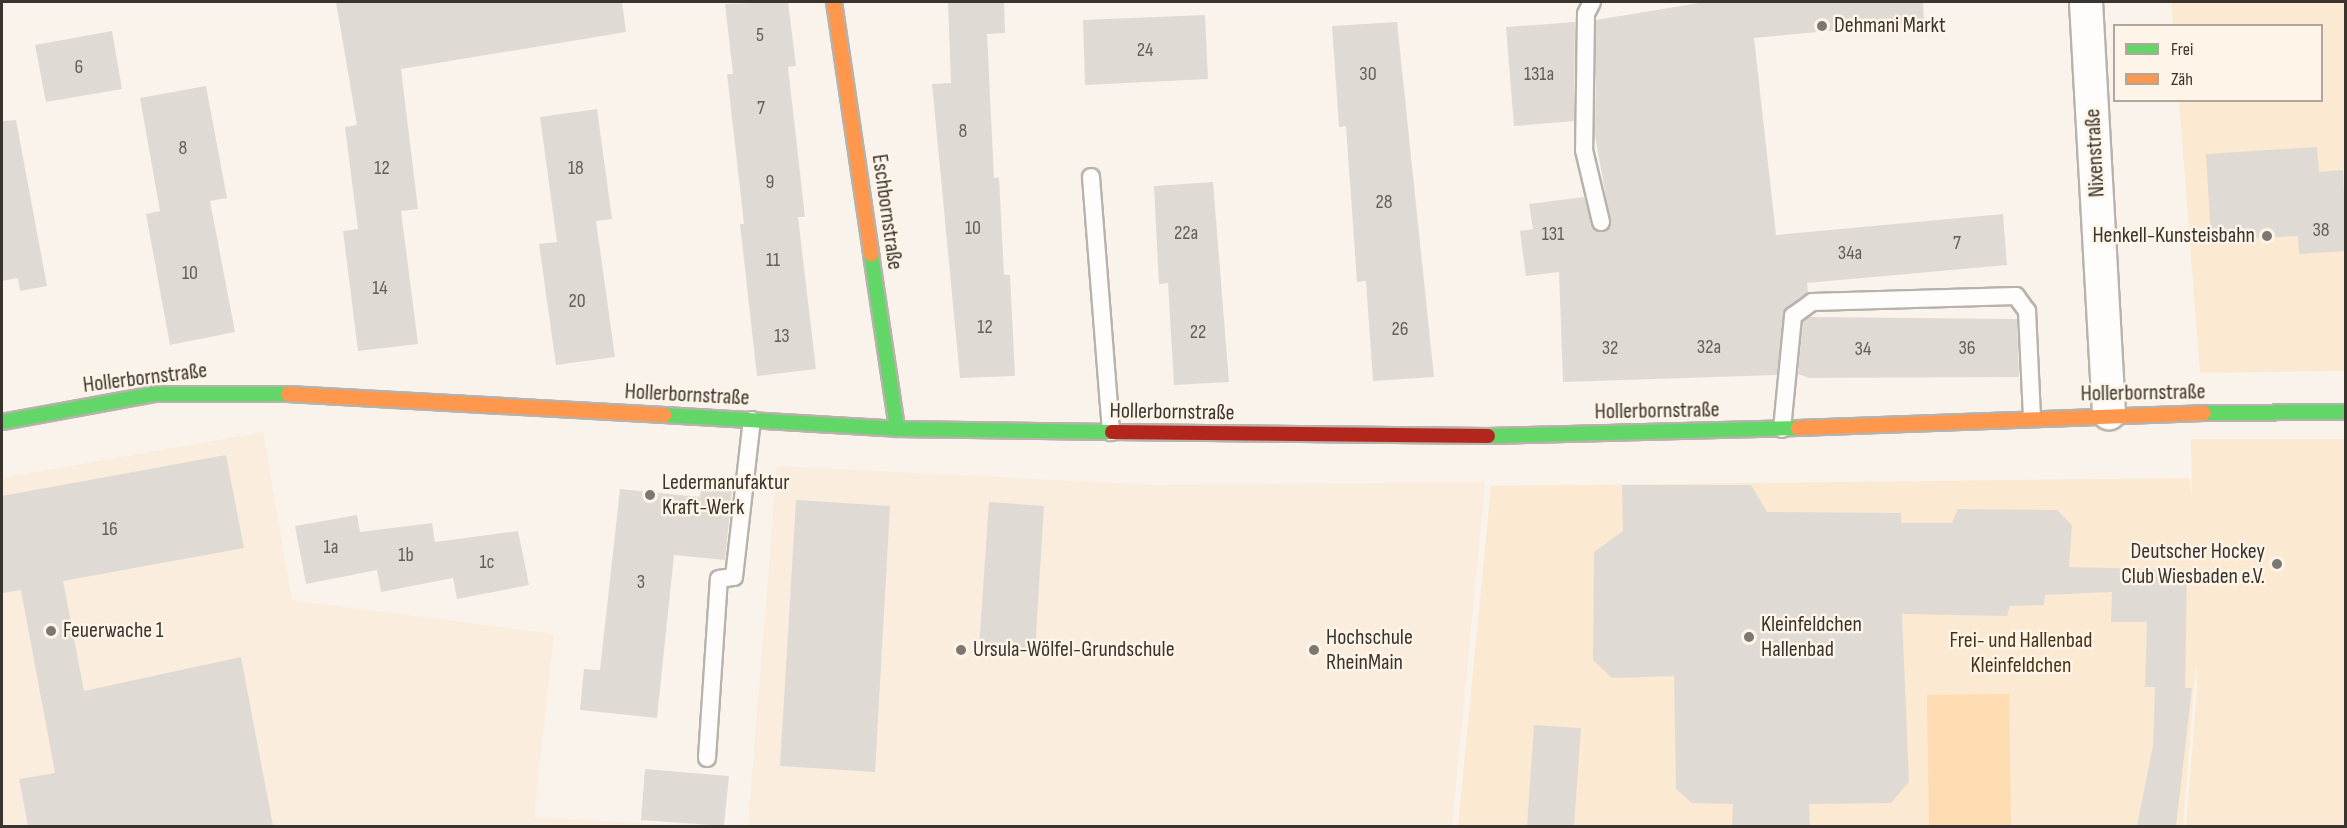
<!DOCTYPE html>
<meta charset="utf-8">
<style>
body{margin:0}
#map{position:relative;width:2347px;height:828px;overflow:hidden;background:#f9f3ec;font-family:"Sofia Sans Condensed",sans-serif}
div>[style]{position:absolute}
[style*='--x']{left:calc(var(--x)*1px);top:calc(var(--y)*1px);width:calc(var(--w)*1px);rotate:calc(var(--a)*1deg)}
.built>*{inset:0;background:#faeddd}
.green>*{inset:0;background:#fce9d1}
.water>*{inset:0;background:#fddcb1}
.building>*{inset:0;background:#dfdbd4}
.roads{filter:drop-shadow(2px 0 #b8b2ac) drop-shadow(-2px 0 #b8b2ac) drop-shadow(0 2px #b8b2ac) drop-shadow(0 -2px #b8b2ac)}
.lane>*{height:16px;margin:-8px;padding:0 8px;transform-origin:8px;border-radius:8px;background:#fefdfc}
.street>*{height:32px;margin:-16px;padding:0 16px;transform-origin:16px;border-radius:16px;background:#fefdfc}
.fast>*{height:14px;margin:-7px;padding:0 7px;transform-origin:7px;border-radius:7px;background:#63d668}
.slow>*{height:14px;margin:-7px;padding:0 7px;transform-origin:7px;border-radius:7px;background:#ff974d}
.jam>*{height:14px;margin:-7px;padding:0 7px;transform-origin:7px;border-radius:7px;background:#b3261e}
.dots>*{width:16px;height:16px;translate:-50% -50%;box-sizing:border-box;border:3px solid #fef4e7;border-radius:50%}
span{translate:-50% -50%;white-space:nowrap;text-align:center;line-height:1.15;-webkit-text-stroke:5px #fef4e7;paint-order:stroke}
.number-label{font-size:20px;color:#635e58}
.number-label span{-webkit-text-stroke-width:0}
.poi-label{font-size:22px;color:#39342e}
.left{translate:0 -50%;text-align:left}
.right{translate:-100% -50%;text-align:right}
.street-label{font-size:22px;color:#39342e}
.park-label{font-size:22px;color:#4b3414}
.frame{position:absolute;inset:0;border:3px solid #39342e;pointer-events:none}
.legend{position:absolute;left:2113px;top:24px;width:210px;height:78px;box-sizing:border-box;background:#fef4e7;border:2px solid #afa79d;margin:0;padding:8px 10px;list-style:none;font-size:18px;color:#39342e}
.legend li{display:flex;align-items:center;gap:12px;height:30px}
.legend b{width:30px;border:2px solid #afa79d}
</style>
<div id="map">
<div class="built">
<i style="clip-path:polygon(263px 432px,292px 600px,554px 634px,534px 817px,692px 826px,2px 826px,2px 478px)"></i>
<i style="clip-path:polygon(777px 466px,1156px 485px,1485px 482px,1452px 826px,748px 826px)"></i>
</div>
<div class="green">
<i style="clip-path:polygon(2171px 2px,2345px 2px,2345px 371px,2200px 373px,2179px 101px,2322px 100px,2322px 26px,2173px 25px)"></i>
<i style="clip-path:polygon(2191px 439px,2345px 439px,2345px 826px,2186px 826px,2197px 690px,2196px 662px,2183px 826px,1458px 826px,1491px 486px,2189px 478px,2192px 493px)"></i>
</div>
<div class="water">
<i style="clip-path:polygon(2009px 694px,2011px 826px,1929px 826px,1927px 695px)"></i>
</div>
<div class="building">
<i style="clip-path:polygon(336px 2px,622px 2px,626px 32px,401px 69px,418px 209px,401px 211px,418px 344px,358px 351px,343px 231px,358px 229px,345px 127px,357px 125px)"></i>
<i style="clip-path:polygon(788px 2px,796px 66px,788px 67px,805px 217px,798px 217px,816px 369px,757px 376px,740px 224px,744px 224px,727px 74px,733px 74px,725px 4px)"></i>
<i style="clip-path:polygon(948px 2px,1004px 2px,1005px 33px,987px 34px,994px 178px,999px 177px,1004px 275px,1010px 275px,1015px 376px,960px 378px,932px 84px,951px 83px)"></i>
<i style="clip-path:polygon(1705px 2px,1923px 2px,1924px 22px,1754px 38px,1776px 235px,2003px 214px,2007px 265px,1807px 283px,1808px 293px,1784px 311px,1777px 375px,1563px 382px,1559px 272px,1526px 276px,1520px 231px,1533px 229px,1529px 204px,1584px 197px,1593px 229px,1603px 232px,1611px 226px,1595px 135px,1596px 20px)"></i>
<i style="clip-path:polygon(1205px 15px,1208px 79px,1085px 85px,1083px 20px)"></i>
<i style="clip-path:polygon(1397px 22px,1434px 377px,1373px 381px,1366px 281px,1357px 282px,1346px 126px,1339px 127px,1332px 26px)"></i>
<i style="clip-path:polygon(1575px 22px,1574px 121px,1514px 126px,1506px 27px)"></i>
<i style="clip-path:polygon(112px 31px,122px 89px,46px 102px,35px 45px)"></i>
<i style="clip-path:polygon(206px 86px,227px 198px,210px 201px,235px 332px,170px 345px,146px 214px,160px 211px,140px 98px)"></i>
<i style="clip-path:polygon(597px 109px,612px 219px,596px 221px,615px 357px,556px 365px,539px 244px,557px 242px,540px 117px)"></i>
<i style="clip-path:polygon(16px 120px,47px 286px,20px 291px,18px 278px,2px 281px,2px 121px)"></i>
<i style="clip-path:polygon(2317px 147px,2319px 172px,2343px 170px,2346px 251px,2299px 254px,2298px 236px,2211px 240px,2206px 154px)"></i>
<i style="clip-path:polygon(1213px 182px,1229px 382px,1174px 385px,1168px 283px,1159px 284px,1154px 186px)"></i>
<i style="clip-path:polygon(1809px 317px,2017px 319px,2019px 377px,1809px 378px,1798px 374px,1803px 322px)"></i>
<i style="clip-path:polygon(226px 455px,244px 548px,63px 581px,84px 691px,241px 657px,273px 826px,28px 826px,19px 779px,55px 773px,21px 590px,2px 593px,2px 496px)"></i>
<i style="clip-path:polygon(1622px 485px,1751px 485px,1767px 512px,1901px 513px,1901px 523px,1952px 523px,1958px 509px,2057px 510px,2072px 525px,2069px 567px,2187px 570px,2185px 688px,2192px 688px,2176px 826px,2137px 826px,2153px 745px,2155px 687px,2145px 687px,2147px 622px,2111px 622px,2112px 592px,2045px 595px,2044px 605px,2010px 606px,2007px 616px,1902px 614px,1909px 782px,1891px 803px,1809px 804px,1810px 826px,1732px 826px,1733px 804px,1692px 803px,1676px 789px,1674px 676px,1612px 678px,1593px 660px,1594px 552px,1623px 531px)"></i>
<i style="clip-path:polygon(701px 488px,732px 491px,725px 560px,674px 555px,657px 718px,580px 710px,584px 669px,600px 670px,620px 489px,700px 497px)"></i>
<i style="clip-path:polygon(796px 500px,890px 506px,875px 772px,780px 766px)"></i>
<i style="clip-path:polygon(989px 502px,1044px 506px,1035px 651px,979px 647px)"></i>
<i style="clip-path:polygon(357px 515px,360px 532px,432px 523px,435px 542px,518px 531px,529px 585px,457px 599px,453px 578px,381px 592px,377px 570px,306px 584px,295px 526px)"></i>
<i style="clip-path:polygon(1534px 725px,1581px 728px,1574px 826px,1527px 826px)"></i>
<i style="clip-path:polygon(645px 769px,729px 776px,724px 826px,641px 820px)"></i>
</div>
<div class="roads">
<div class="lane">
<i style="--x:1592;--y:2;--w:13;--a:117"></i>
<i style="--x:1586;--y:14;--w:136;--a:90.8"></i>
<i style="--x:1584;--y:150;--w:74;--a:76.7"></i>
<i style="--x:1091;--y:177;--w:256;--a:85.5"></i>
<i style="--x:1782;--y:429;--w:114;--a:-84.4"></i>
<i style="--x:1793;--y:316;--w:24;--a:-36"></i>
<i style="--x:1812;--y:302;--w:204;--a:-1.7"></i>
<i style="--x:2016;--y:296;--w:19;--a:54"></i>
<i style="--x:2027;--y:311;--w:107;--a:87.3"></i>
<i style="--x:707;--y:758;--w:179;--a:-86.2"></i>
<i style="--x:719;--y:579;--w:15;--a:-8"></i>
<i style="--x:734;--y:577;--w:158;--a:-83.5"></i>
</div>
<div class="street">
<i style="--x:2086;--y:2;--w:412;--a:86.8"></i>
</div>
<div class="fast">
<i style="--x:871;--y:254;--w:177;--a:81.5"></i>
<i style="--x:2204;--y:413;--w:142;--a:-0.4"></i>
<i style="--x:664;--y:415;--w:233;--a:3.4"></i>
<i style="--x:897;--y:429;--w:215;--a:0.8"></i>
<i style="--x:2;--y:422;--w:156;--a:-10.4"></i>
<i style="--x:155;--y:394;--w:133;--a:0"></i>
<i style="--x:1488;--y:436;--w:310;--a:-1.5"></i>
</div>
<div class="slow">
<i style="--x:834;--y:2;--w:255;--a:81.6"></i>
<i style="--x:288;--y:394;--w:377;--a:3.2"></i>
<i style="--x:1798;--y:428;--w:406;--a:-2.1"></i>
</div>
<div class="jam">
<i style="--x:1112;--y:432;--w:376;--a:0.6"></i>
</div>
</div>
<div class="dots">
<i style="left:1822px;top:26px;background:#7c7770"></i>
<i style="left:2267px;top:236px;background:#7c7770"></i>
<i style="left:650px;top:495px;background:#7c7770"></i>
<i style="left:2277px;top:564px;background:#7c7770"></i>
<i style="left:51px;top:631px;background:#7c7770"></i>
<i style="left:1749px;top:637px;background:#7c7770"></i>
<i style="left:961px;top:650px;background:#7c7770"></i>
<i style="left:1314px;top:650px;background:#7c7770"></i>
</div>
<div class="number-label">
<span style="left:760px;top:35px">5</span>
<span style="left:1145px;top:50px">24</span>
<span style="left:79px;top:67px">6</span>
<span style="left:1368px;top:74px">30</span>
<span style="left:1539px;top:74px">131a</span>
<span style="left:761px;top:108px">7</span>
<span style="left:963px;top:131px">8</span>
<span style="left:183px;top:148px">8</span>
<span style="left:382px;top:168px">12</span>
<span style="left:576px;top:168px">18</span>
<span style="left:770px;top:182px">9</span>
<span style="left:1384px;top:202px">28</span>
<span style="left:973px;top:228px">10</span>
<span style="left:2321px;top:230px">38</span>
<span style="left:1186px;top:233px">22a</span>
<span style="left:1553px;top:234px">131</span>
<span style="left:1957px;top:243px">7</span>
<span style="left:1850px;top:253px">34a</span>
<span style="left:773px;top:260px">11</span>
<span style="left:190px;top:273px">10</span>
<span style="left:380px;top:288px">14</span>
<span style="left:577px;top:301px">20</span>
<span style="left:985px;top:327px">12</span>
<span style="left:1400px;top:329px">26</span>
<span style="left:1198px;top:332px">22</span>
<span style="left:782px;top:336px">13</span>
<span style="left:1709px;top:347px">32a</span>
<span style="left:1610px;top:348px">32</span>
<span style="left:1967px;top:348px">36</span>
<span style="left:1863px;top:349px">34</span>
<span style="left:110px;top:529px">16</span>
<span style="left:331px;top:547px">1a</span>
<span style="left:406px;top:555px">1b</span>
<span style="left:487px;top:562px">1c</span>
<span style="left:641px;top:582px">3</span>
</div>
<div class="poi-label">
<span class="left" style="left:1834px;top:26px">Dehmani Markt</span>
<span class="right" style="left:2255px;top:236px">Henkell-Kunsteisbahn</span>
<span class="left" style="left:662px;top:495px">Ledermanufaktur<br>Kraft-Werk</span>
<span class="right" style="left:2265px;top:564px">Deutscher Hockey<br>Club Wiesbaden e.V.</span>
<span class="left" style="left:1761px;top:637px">Kleinfeldchen<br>Hallenbad</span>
<span class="left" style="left:63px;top:631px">Feuerwache 1</span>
<span class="left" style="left:1326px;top:650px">Hochschule<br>RheinMain</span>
<span class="left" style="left:973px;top:650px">Ursula-Wölfel-Grundschule</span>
</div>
<div class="street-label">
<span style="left:2095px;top:153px;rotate:-93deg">Nixenstraße</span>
<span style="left:887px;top:212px;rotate:82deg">Eschbornstraße</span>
<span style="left:145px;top:378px;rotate:-7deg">Hollerbornstraße</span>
<span style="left:2143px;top:393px;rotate:-1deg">Hollerbornstraße</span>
<span style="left:687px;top:395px;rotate:3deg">Hollerbornstraße</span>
<span style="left:1657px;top:411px;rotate:-1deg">Hollerbornstraße</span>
<span style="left:1172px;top:412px;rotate:1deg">Hollerbornstraße</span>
</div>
<div class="park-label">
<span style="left:2021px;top:653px">Frei- und Hallenbad<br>Kleinfeldchen</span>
</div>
<div class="frame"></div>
<ul class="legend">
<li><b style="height:8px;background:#63d668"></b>Frei</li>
<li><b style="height:8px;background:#ff974d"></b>Zäh</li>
</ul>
</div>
